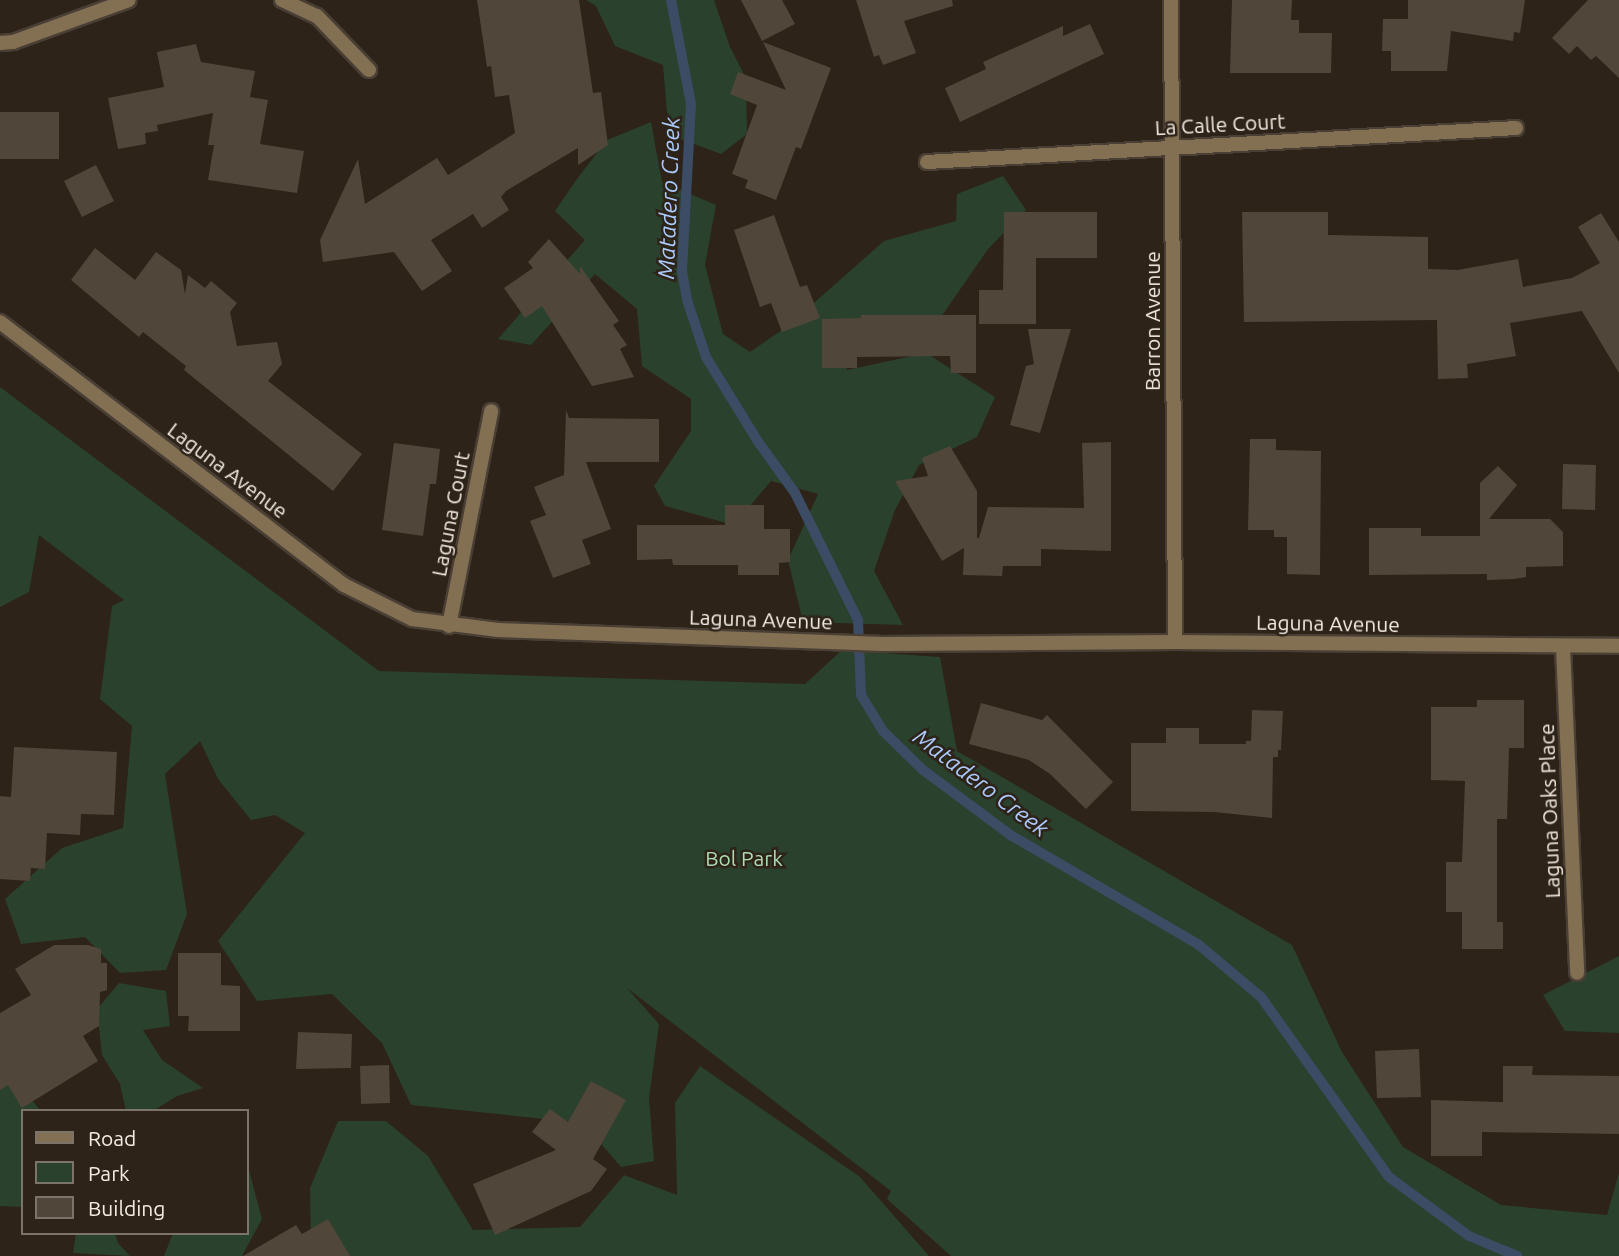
<!DOCTYPE html>
<style>
body{margin:0}
#map{position:relative;width:1619px;height:1256px;overflow:hidden;background:#2d2318;font-family:Ubuntu,sans-serif}
div>[style]{position:absolute}
[style*='--x']{left:calc(var(--x)*1px);top:calc(var(--y)*1px);width:calc(var(--w)*1px);rotate:calc(var(--a)*1deg)}
.green>*{inset:0;background:#2a412d}
.stream>*{height:10px;margin:-5px;padding:0 5px;transform-origin:5px;border-radius:5px;background:#3c4c65}
.building>*{inset:0;background:#51463a}
.roads{filter:drop-shadow(2px 0 #493f35) drop-shadow(-2px 0 #493f35) drop-shadow(0 2px #493f35) drop-shadow(0 -2px #493f35)}
.minor>*{height:14px;margin:-7px;padding:0 7px;transform-origin:7px;border-radius:7px;background:#837053}
span{translate:-50% -50%;white-space:nowrap;text-align:center;line-height:1.15;-webkit-text-stroke:5px #2d2318;paint-order:stroke}
.street-label{font-size:21px;color:#f2ece4}
.park-label{font-size:21px;color:#acdcb2}
.water-label{font-size:23px;color:#abcafb;font-style:italic}
.legend{position:absolute;left:21px;top:1109px;width:228px;height:126px;box-sizing:border-box;background:#2d2318;border:2px solid #7c736a;margin:0;padding:9px 12px;list-style:none;font-size:21px;color:#f2ece4}
.legend li{display:flex;align-items:center;gap:14px;height:35px}
.legend b{width:35px;border:2px solid #7c736a}
</style>
<div id="map">
<div class="green">
<i style="clip-path:polygon(586px 0,714px 0,730px 47px,746px 78px,747px 134px,721px 154px,678px 138px,667px 113px,663px 65px,615px 46px,596px 6px)"></i>
<i style="clip-path:polygon(651px 122px,662px 182px,716px 205px,705px 265px,723px 334px,750px 352px,789px 325px,884px 241px,956px 221px,957px 194px,1003px 176px,1026px 210px,988px 249px,939px 320px,840px 339px,847px 370px,926px 353px,995px 397px,977px 437px,919px 465px,895px 510px,874px 571px,903px 625px,803px 622px,788px 560px,818px 494px,771px 481px,734px 525px,665px 506px,654px 486px,691px 431px,691px 399px,642px 366px,637px 309px,595px 274px,531px 345px,498px 339px,585px 240px,555px 211px,577px 179px,607px 140px)"></i>
<i style="clip-path:polygon(0 387px,379px 671px,805px 684px,842px 650px,940px 657px,957px 751px,1292px 945px,1342px 1052px,1403px 1147px,1501px 1205px,1607px 1215px,1619px 1173px,1619px 1256px,951px 1256px,887px 1199px,891px 1191px,627px 988px,659px 1024px,649px 1098px,654px 1161px,621px 1167px,583px 1123px,411px 1105px,382px 1043px,332px 994px,257px 1001px,218px 941px,305px 833px,275px 815px,251px 820px,218px 779px,200px 741px,165px 774px,187px 914px,166px 970px,120px 973px,85px 937px,21px 944px,5px 899px,62px 848px,123px 828px,132px 726px,100px 699px,112px 606px,124px 600px,39px 535px,29px 592px,0 607px)"></i>
<i style="clip-path:polygon(1619px 956px,1619px 1033px,1565px 1031px,1543px 995px)"></i>
<i style="clip-path:polygon(119px 983px,166px 991px,170px 1026px,143px 1030px,162px 1060px,203px 1088px,177px 1096px,153px 1111px,126px 1111px,120px 1084px,102px 1055px,97px 1009px)"></i>
<i style="clip-path:polygon(700px 1066px,860px 1177px,929px 1256px,311px 1256px,310px 1188px,338px 1121px,386px 1121px,428px 1156px,473px 1230px,580px 1227px,624px 1175px,677px 1195px,675px 1103px)"></i>
<i style="clip-path:polygon(0 1081px,15px 1081px,41px 1111px,23px 1111px,23px 1207px,0 1206px)"></i>
<i style="clip-path:polygon(247px 1163px,262px 1219px,242px 1256px,164px 1256px,173px 1233px,247px 1233px)"></i>
<i style="clip-path:polygon(76px 1233px,115px 1233px,118px 1243px,130px 1256px,73px 1253px)"></i>
</div>
<div class="stream">
<i style="--x:671;--y:0;--w:106;--a:79.1"></i>
<i style="--x:691;--y:104;--w:167;--a:93.1"></i>
<i style="--x:682;--y:271;--w:29;--a:80"></i>
<i style="--x:687;--y:300;--w:60;--a:71.6"></i>
<i style="--x:706;--y:357;--w:101;--a:58.4"></i>
<i style="--x:759;--y:443;--w:62;--a:54.2"></i>
<i style="--x:795;--y:493;--w:142;--a:63.6"></i>
<i style="--x:858;--y:620;--w:75;--a:87.7"></i>
<i style="--x:861;--y:695;--w:42;--a:58.6"></i>
<i style="--x:883;--y:731;--w:56;--a:44.3"></i>
<i style="--x:923;--y:770;--w:111;--a:36.6"></i>
<i style="--x:1012;--y:836;--w:216;--a:30.2"></i>
<i style="--x:1199;--y:945;--w:81;--a:40"></i>
<i style="--x:1261;--y:997;--w:221;--a:54.6"></i>
<i style="--x:1389;--y:1177;--w:99;--a:36.4"></i>
<i style="--x:1469;--y:1236;--w:52;--a:22.6"></i>
</div>
<div class="building">
<i style="clip-path:polygon(477px 0,579px 0,593px 93px,601px 92px,608px 145px,578px 165px,578px 148px,506px 191px,501px 197px,509px 210px,482px 228px,473px 214px,431px 240px,452px 271px,422px 291px,394px 252px,323px 262px,320px 240px,358px 159px,365px 204px,437px 158px,448px 175px,515px 133px,509px 95px,495px 97px,491px 66px,487px 67px)"></i>
<i style="clip-path:polygon(741px 0,782px 0,795px 24px,762px 41px)"></i>
<i style="clip-path:polygon(856px 0,952px 0,953px 6px,904px 21px,916px 53px,883px 65px,879px 55px,874px 57px)"></i>
<i style="clip-path:polygon(1232px 0,1292px 0,1291px 20px,1299px 20px,1299px 33px,1332px 33px,1331px 73px,1230px 73px)"></i>
<i style="clip-path:polygon(1408px 0,1525px 0,1520px 33px,1514px 32px,1513px 41px,1451px 31px,1447px 71px,1391px 71px,1391px 51px,1382px 51px,1383px 19px,1408px 19px)"></i>
<i style="clip-path:polygon(1588px 0,1619px 0,1619px 78px,1596px 56px,1591px 60px,1577px 46px,1569px 54px,1552px 38px)"></i>
<i style="clip-path:polygon(1090px 24px,1104px 54px,960px 122px,945px 88px,986px 69px,983px 62px,1063px 26px,1063px 36px)"></i>
<i style="clip-path:polygon(763px 42px,831px 68px,801px 149px,796px 147px,776px 200px,745px 188px,748px 180px,732px 174px,757px 105px,730px 94px,738px 72px,786px 90px)"></i>
<i style="clip-path:polygon(196px 44px,201px 62px,255px 71px,250px 97px,268px 100px,260px 144px,304px 151px,297px 193px,208px 180px,214px 145px,208px 145px,213px 113px,157px 125px,158px 131px,145px 133px,146px 144px,118px 149px,108px 98px,164px 87px,157px 52px)"></i>
<i style="clip-path:polygon(0 112px,59px 112px,59px 159px,0 159px)"></i>
<i style="clip-path:polygon(96px 165px,114px 201px,82px 217px,64px 181px)"></i>
<i style="clip-path:polygon(1004px 212px,1097px 212px,1097px 258px,1036px 258px,1036px 324px,979px 324px,979px 290px,1003px 290px)"></i>
<i style="clip-path:polygon(1242px 212px,1328px 212px,1328px 235px,1428px 237px,1428px 269px,1458px 270px,1518px 259px,1523px 287px,1572px 278px,1600px 263px,1578px 227px,1601px 213px,1619px 242px,1619px 373px,1582px 311px,1510px 323px,1516px 356px,1467px 364px,1468px 378px,1438px 379px,1437px 320px,1244px 322px)"></i>
<i style="clip-path:polygon(774px 215px,800px 287px,807px 285px,820px 318px,782px 332px,771px 303px,760px 307px,734px 230px)"></i>
<i style="clip-path:polygon(549px 239px,580px 274px,580px 266px,619px 321px,613px 325px,627px 345px,620px 349px,634px 377px,592px 386px,542px 306px,525px 318px,504px 288px,533px 268px,528px 262px)"></i>
<i style="clip-path:polygon(95px 248px,135px 280px,156px 252px,181px 270px,185px 294px,188px 275px,205px 288px,211px 281px,237px 303px,230px 312px,237px 346px,277px 342px,282px 364px,268px 381px,362px 454px,333px 491px,184px 370px,186px 366px,143px 332px,139px 337px,71px 280px)"></i>
<i style="clip-path:polygon(861px 315px,976px 315px,976px 373px,951px 373px,950px 356px,857px 357px,857px 368px,822px 368px,822px 319px,861px 318px)"></i>
<i style="clip-path:polygon(1028px 329px,1071px 329px,1040px 433px,1010px 425px,1026px 366px,1034px 364px)"></i>
<i style="clip-path:polygon(566px 410px,569px 418px,659px 419px,659px 462px,586px 462px,611px 529px,582px 540px,591px 564px,553px 578px,530px 521px,546px 515px,534px 487px,564px 475px)"></i>
<i style="clip-path:polygon(1250px 439px,1276px 439px,1276px 450px,1321px 451px,1320px 575px,1287px 574px,1287px 537px,1274px 537px,1274px 530px,1248px 530px)"></i>
<i style="clip-path:polygon(1111px 442px,1111px 551px,1041px 549px,1041px 566px,1003px 566px,1002px 576px,963px 575px,964px 548px,942px 561px,895px 481px,928px 476px,922px 458px,950px 446px,977px 491px,977px 538px,979px 538px,988px 507px,1084px 508px,1082px 443px)"></i>
<i style="clip-path:polygon(394px 443px,440px 449px,436px 484px,430px 484px,423px 536px,382px 530px)"></i>
<i style="clip-path:polygon(1563px 464px,1596px 465px,1595px 510px,1562px 509px)"></i>
<i style="clip-path:polygon(1498px 466px,1517px 485px,1489px 519px,1550px 519px,1563px 532px,1563px 566px,1526px 567px,1526px 577px,1514px 579px,1487px 580px,1487px 574px,1369px 575px,1369px 528px,1421px 528px,1421px 536px,1480px 536px,1480px 483px)"></i>
<i style="clip-path:polygon(725px 505px,764px 505px,764px 529px,790px 529px,790px 562px,779px 563px,779px 575px,738px 575px,738px 565px,673px 565px,672px 559px,637px 560px,637px 525px,725px 525px)"></i>
<i style="clip-path:polygon(1477px 700px,1524px 700px,1524px 748px,1509px 748px,1507px 819px,1497px 819px,1497px 922px,1503px 922px,1503px 949px,1462px 949px,1462px 912px,1446px 912px,1446px 862px,1462px 862px,1465px 781px,1431px 780px,1431px 707px,1477px 707px)"></i>
<i style="clip-path:polygon(981px 703px,1042px 720px,1047px 715px,1113px 782px,1086px 809px,1050px 774px,1029px 760px,969px 744px)"></i>
<i style="clip-path:polygon(1252px 710px,1283px 711px,1281px 750px,1278px 750px,1278px 757px,1273px 757px,1272px 818px,1214px 812px,1131px 811px,1131px 743px,1166px 743px,1166px 728px,1199px 728px,1199px 744px,1246px 744px,1246px 741px,1251px 741px)"></i>
<i style="clip-path:polygon(14px 747px,117px 752px,114px 815px,81px 814px,80px 835px,47px 833px,45px 869px,31px 868px,30px 881px,0 879px,0 796px,11px 797px)"></i>
<i style="clip-path:polygon(54px 945px,88px 945px,101px 949px,101px 963px,107px 963px,107px 990px,100px 992px,99px 1026px,83px 1036px,98px 1061px,22px 1108px,8px 1085px,0 1090px,0 1013px,31px 995px,15px 969px)"></i>
<i style="clip-path:polygon(178px 953px,221px 953px,221px 985px,240px 986px,240px 1031px,188px 1031px,189px 1016px,178px 1016px)"></i>
<i style="clip-path:polygon(298px 1032px,352px 1034px,351px 1068px,296px 1069px)"></i>
<i style="clip-path:polygon(1419px 1049px,1421px 1097px,1377px 1098px,1375px 1051px)"></i>
<i style="clip-path:polygon(389px 1065px,390px 1103px,361px 1104px,360px 1066px)"></i>
<i style="clip-path:polygon(1503px 1066px,1533px 1066px,1532px 1075px,1619px 1076px,1619px 1134px,1482px 1132px,1482px 1156px,1431px 1156px,1431px 1100px,1503px 1102px)"></i>
<i style="clip-path:polygon(591px 1081px,626px 1100px,593px 1159px,607px 1169px,591px 1191px,495px 1235px,473px 1184px,556px 1150px,532px 1132px,550px 1109px,568px 1122px)"></i>
<i style="clip-path:polygon(328px 1219px,350px 1256px,243px 1256px,296px 1225px,302px 1234px)"></i>
</div>
<div class="roads">
<div class="minor">
<i style="--x:282;--y:0;--w:38;--a:25"></i>
<i style="--x:317;--y:16;--w:75;--a:46.1"></i>
<i style="--x:1171;--y:0;--w:642;--a:89.64"></i>
<i style="--x:0;--y:43;--w:13;--a:-4"></i>
<i style="--x:13;--y:42;--w:123;--a:-19.9"></i>
<i style="--x:927;--y:162;--w:590;--a:-3.3"></i>
<i style="--x:0;--y:322;--w:433;--a:37.4"></i>
<i style="--x:344;--y:585;--w:76;--a:26.6"></i>
<i style="--x:412;--y:619;--w:87;--a:7.3"></i>
<i style="--x:498;--y:630;--w:385;--a:2.1"></i>
<i style="--x:883;--y:644;--w:292;--a:-0.4"></i>
<i style="--x:1175;--y:642;--w:444;--a:0.5"></i>
<i style="--x:449;--y:626;--w:219;--a:-78.9"></i>
<i style="--x:1563;--y:647;--w:326;--a:87.5"></i>
</div>
</div>
<div class="street-label">
<span style="left:1220px;top:124px;rotate:-3deg">La Calle Court</span>
<span style="left:1152px;top:321px;rotate:-90deg">Barron Avenue</span>
<span style="left:228px;top:470px;rotate:37deg">Laguna Avenue</span>
<span style="left:450px;top:514px;rotate:-79deg">Laguna Court</span>
<span style="left:761px;top:619px;rotate:2deg">Laguna Avenue</span>
<span style="left:1328px;top:623px;rotate:1deg">Laguna Avenue</span>
<span style="left:1549px;top:811px;rotate:-92deg">Laguna Oaks Place</span>
</div>
<div class="park-label">
<span style="left:744px;top:858px">Bol Park</span>
</div>
<div class="water-label">
<span style="left:669px;top:198px;rotate:-88deg">Matadero Creek</span>
<span style="left:981px;top:783px;rotate:37deg">Matadero Creek</span>
</div>
<ul class="legend">
<li><b style="height:9px;background:#837053"></b>Road</li>
<li><b style="height:19px;background:#2a412d"></b>Park</li>
<li><b style="height:19px;background:#51463a"></b>Building</li>
</ul>
</div>
